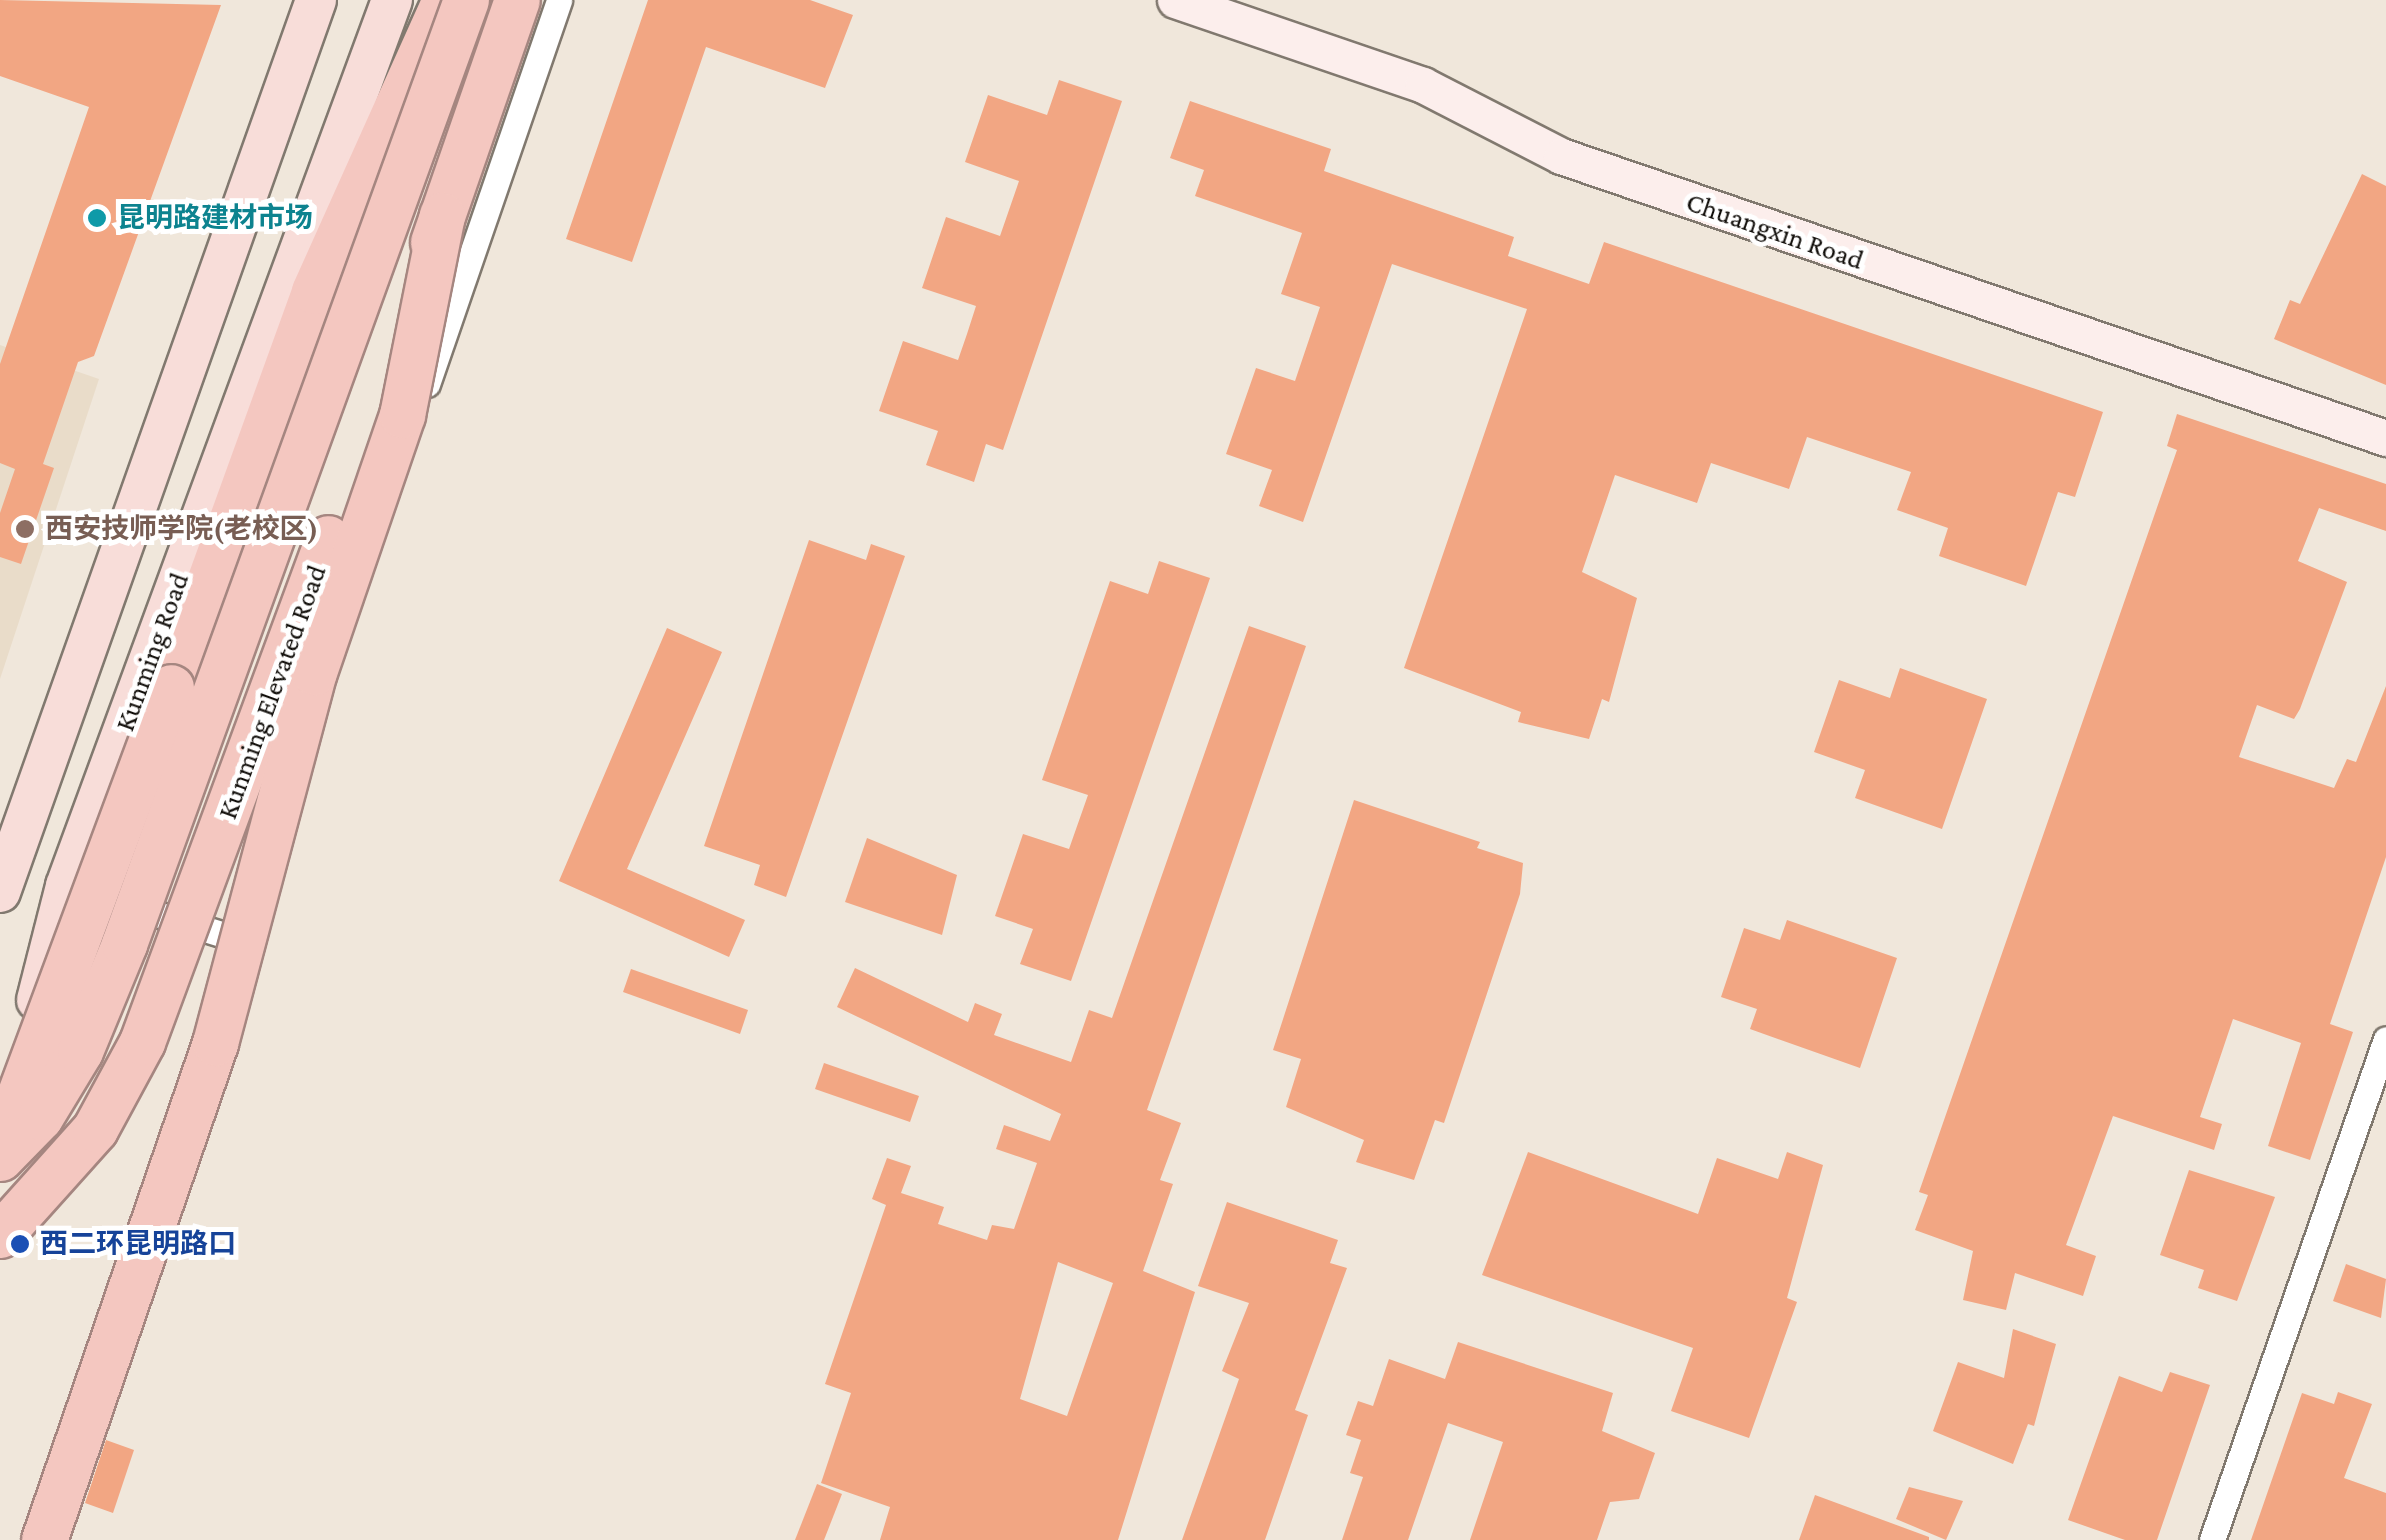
<!DOCTYPE html>
<meta charset="utf-8">
<style>
body{margin:0}
#map{position:relative;width:2386px;height:1540px;overflow:hidden;background:#f0e7db;font-family:"Crimson Pro","Noto Sans SC",serif}
div>[style]{position:absolute}
[style*='--x']{left:calc(var(--x)*1px);top:calc(var(--y)*1px);width:calc(var(--w)*1px);rotate:calc(var(--a)*1deg)}
.built>*{inset:0;background:#e9dcc9}
.building>*{inset:0;background:#f2a683}
.roads{filter:drop-shadow(2px 0 #81796f) drop-shadow(-2px 0 #81796f) drop-shadow(0 2px #81796f) drop-shadow(0 -2px #81796f)}
.street>*{height:25px;margin:-12.5px;padding:0 12.5px;transform-origin:12.5px;border-radius:12.5px;background:#fff}
.secondary>*{height:35px;margin:-17.5px;padding:0 17.5px;transform-origin:17.5px;border-radius:17.5px;background:#fceeec}
.primary>*{height:40px;margin:-20px;padding:0 20px;transform-origin:20px;border-radius:20px;background:#f8ddd9}
.highway>*{height:45px;margin:-22.5px;padding:0 22.5px;transform-origin:22.5px;border-radius:22.5px;background:#f4c7c0}
.bridges{filter:drop-shadow(2px 0 #a58680) drop-shadow(-2px 0 #a58680) drop-shadow(0 2px #a58680) drop-shadow(0 -2px #a58680)}
.highway-bridge>*{height:45px;margin:-22.5px;padding:0 22.5px;transform-origin:22.5px;border-radius:22.5px;background:#f4c7c0}
.dots>*{width:28px;height:28px;translate:-50% -50%;box-sizing:border-box;border:5px solid #fff;border-radius:50%}
span{translate:-50% -50%;white-space:nowrap;text-align:center;line-height:1.15;-webkit-text-stroke:10px #fff;paint-order:stroke}
.culture-label{font-size:28px;color:#0d838f;font-weight:700}
.left{translate:0 -50%;text-align:left}
.street-label{font-size:28px;color:#110e0a}
.education-label{font-size:28px;color:#785e54;font-weight:700}
.transit-label{font-size:28px;color:#164399;font-weight:700}
</style>
<div id="map">
<div class="built">
<i style="clip-path:polygon(0 345px,99px 379px,0 679px)"></i>
</div>
<div class="building">
<i style="clip-path:polygon(0 0,221px 5px,94px 356px,78px 362px,43px 464px,54px 468px,21px 564px,0 557px,0 513px,15px 469px,0 463px,0 364px,89px 107px,0 76px)"></i>
<i style="clip-path:polygon(648px 0,810px 0,853px 15px,825px 88px,706px 47px,632px 262px,566px 239px)"></i>
<i style="clip-path:polygon(1059px 80px,1122px 101px,1003px 450px,986px 444px,974px 482px,926px 465px,938px 431px,879px 411px,903px 341px,958px 360px,967px 334px,976px 306px,922px 288px,946px 217px,1000px 236px,1019px 181px,965px 162px,988px 95px,1047px 115px)"></i>
<i style="clip-path:polygon(1190px 101px,1331px 149px,1324px 171px,1514px 237px,1508px 256px,1589px 284px,1604px 242px,2103px 412px,2075px 497px,2058px 492px,2026px 586px,1939px 556px,1948px 528px,1897px 510px,1911px 472px,1807px 437px,1789px 489px,1711px 463px,1697px 503px,1615px 475px,1582px 572px,1637px 598px,1609px 702px,1602px 699px,1589px 739px,1518px 722px,1521px 712px,1404px 668px,1527px 309px,1392px 264px,1303px 522px,1259px 506px,1272px 470px,1226px 454px,1256px 368px,1295px 381px,1320px 307px,1281px 294px,1302px 233px,1195px 196px,1204px 170px,1170px 158px)"></i>
<i style="clip-path:polygon(2362px 174px,2386px 186px,2386px 385px,2274px 339px,2290px 300px,2300px 304px)"></i>
<i style="clip-path:polygon(2177px 414px,2386px 484px,2386px 531px,2319px 508px,2298px 561px,2347px 582px,2300px 709px,2294px 719px,2257px 705px,2239px 757px,2334px 788px,2347px 759px,2356px 762px,2386px 686px,2386px 857px,2330px 1024px,2353px 1032px,2310px 1160px,2268px 1146px,2301px 1043px,2233px 1019px,2200px 1117px,2222px 1124px,2214px 1150px,2113px 1116px,2066px 1245px,2096px 1256px,2083px 1296px,2015px 1273px,2006px 1310px,1963px 1300px,1973px 1251px,1915px 1230px,1928px 1195px,1919px 1192px,2177px 450px,2167px 446px)"></i>
<i style="clip-path:polygon(809px 540px,866px 560px,871px 544px,905px 556px,786px 897px,754px 885px,760px 865px,704px 846px)"></i>
<i style="clip-path:polygon(1159px 561px,1210px 578px,1071px 981px,1020px 964px,1033px 929px,995px 916px,1023px 834px,1069px 849px,1088px 795px,1042px 780px,1110px 581px,1148px 594px)"></i>
<i style="clip-path:polygon(evenodd,1249px 626px,1306px 646px,1147px 1110px,1181px 1123px,1160px 1180px,1173px 1184px,1143px 1271px,1195px 1292px,1118px 1540px,880px 1540px,890px 1507px,821px 1483px,851px 1393px,825px 1384px,886px 1205px,872px 1199px,887px 1158px,911px 1166px,901px 1193px,944px 1207px,938px 1224px,987px 1240px,992px 1225px,1014px 1229px,1037px 1163px,996px 1149px,1004px 1125px,1050px 1141px,1061px 1114px,837px 1007px,855px 968px,968px 1022px,975px 1003px,1002px 1014px,994px 1035px,1071px 1062px,1089px 1010px,1112px 1018px,1249px 626px,1058px 1262px,1113px 1283px,1067px 1416px,1020px 1399px,1058px 1262px)"></i>
<i style="clip-path:polygon(667px 628px,722px 652px,627px 869px,745px 920px,729px 957px,559px 881px)"></i>
<i style="clip-path:polygon(1900px 668px,1987px 699px,1942px 829px,1855px 798px,1865px 770px,1814px 752px,1839px 680px,1890px 698px)"></i>
<i style="clip-path:polygon(1354px 800px,1480px 842px,1477px 848px,1523px 863px,1520px 894px,1444px 1123px,1435px 1120px,1414px 1180px,1356px 1162px,1364px 1140px,1286px 1107px,1301px 1059px,1273px 1050px)"></i>
<i style="clip-path:polygon(867px 838px,957px 875px,942px 935px,845px 902px)"></i>
<i style="clip-path:polygon(1787px 920px,1897px 958px,1860px 1068px,1750px 1029px,1757px 1009px,1721px 997px,1744px 928px,1780px 940px)"></i>
<i style="clip-path:polygon(631px 969px,748px 1010px,740px 1034px,623px 992px)"></i>
<i style="clip-path:polygon(824px 1063px,919px 1096px,910px 1122px,815px 1089px)"></i>
<i style="clip-path:polygon(1528px 1152px,1698px 1214px,1717px 1158px,1778px 1179px,1787px 1152px,1823px 1165px,1787px 1298px,1797px 1302px,1749px 1438px,1671px 1411px,1693px 1348px,1482px 1275px)"></i>
<i style="clip-path:polygon(2189px 1170px,2275px 1197px,2237px 1301px,2198px 1288px,2204px 1270px,2160px 1255px)"></i>
<i style="clip-path:polygon(1227px 1202px,1338px 1240px,1330px 1263px,1347px 1268px,1295px 1410px,1308px 1415px,1265px 1540px,1182px 1540px,1239px 1379px,1222px 1371px,1249px 1303px,1198px 1286px)"></i>
<i style="clip-path:polygon(2346px 1264px,2386px 1279px,2381px 1318px,2333px 1301px)"></i>
<i style="clip-path:polygon(2013px 1329px,2056px 1344px,2034px 1426px,2028px 1424px,2013px 1464px,1933px 1431px,1958px 1362px,2004px 1378px)"></i>
<i style="clip-path:polygon(1458px 1342px,1613px 1393px,1602px 1431px,1655px 1453px,1639px 1499px,1610px 1502px,1597px 1540px,1470px 1540px,1503px 1442px,1448px 1423px,1408px 1540px,1342px 1540px,1363px 1477px,1350px 1473px,1361px 1440px,1346px 1435px,1358px 1401px,1373px 1406px,1389px 1359px,1445px 1379px)"></i>
<i style="clip-path:polygon(2170px 1372px,2210px 1385px,2157px 1540px,2125px 1540px,2068px 1520px,2119px 1376px,2162px 1392px)"></i>
<i style="clip-path:polygon(2338px 1392px,2372px 1404px,2344px 1478px,2386px 1493px,2386px 1540px,2251px 1540px,2302px 1393px,2334px 1404px)"></i>
<i style="clip-path:polygon(106px 1440px,134px 1450px,113px 1513px,85px 1503px)"></i>
<i style="clip-path:polygon(817px 1484px,842px 1494px,824px 1540px,795px 1540px)"></i>
<i style="clip-path:polygon(1909px 1487px,1963px 1501px,1946px 1540px,1896px 1519px)"></i>
<i style="clip-path:polygon(1815px 1495px,1929px 1537px,1929px 1540px,1799px 1540px)"></i>
</div>
<div class="roads">
<div class="street">
<i style="--x:427;--y:384;--w:406;--a:-71"></i>
<i style="--x:128;--y:905;--w:114;--a:17.3"></i>
<i style="--x:2212;--y:1540;--w:530;--a:-70.85"></i>
</div>
<div class="secondary">
<i style="--x:1175;--y:0;--w:262;--a:18.9"></i>
<i style="--x:1423;--y:85;--w:155;--a:27.2"></i>
<i style="--x:1561;--y:156;--w:872;--a:18.87"></i>
</div>
<div class="primary">
<i style="--x:0;--y:892;--w:946;--a:-70.49"></i>
<i style="--x:37;--y:1000;--w:118;--a:-75.7"></i>
<i style="--x:66;--y:886;--w:944;--a:-69.8"></i>
</div>
<div class="highway">
<i style="--x:171;--y:687;--w:421;--a:-70.1"></i>
<i style="--x:314;--y:291;--w:319;--a:-65.8"></i>
</div>
</div>
<div class="bridges">
<div class="highway-bridge">
<i style="--x:433;--y:242;--w:256;--a:-70.9"></i>
<i style="--x:3;--y:1139;--w:482;--a:-69.6"></i>
<i style="--x:0;--y:1158;--w:57;--a:-45.7"></i>
<i style="--x:40;--y:1117;--w:77;--a:-58.8"></i>
<i style="--x:80;--y:1051;--w:116;--a:-67.6"></i>
<i style="--x:124;--y:944;--w:1004;--a:-70.09"></i>
<i style="--x:0;--y:1235;--w:142;--a:-48.1"></i>
<i style="--x:95;--y:1129;--w:99;--a:-61.6"></i>
<i style="--x:142;--y:1042;--w:537;--a:-69.74"></i>
<i style="--x:44;--y:1540;--w:526;--a:-71.01"></i>
<i style="--x:215;--y:1043;--w:384;--a:-75.1"></i>
<i style="--x:314;--y:672;--w:272;--a:-71.1"></i>
<i style="--x:402;--y:415;--w:204;--a:-78.7"></i>
</div>
</div>
<div class="dots">
<i style="left:97px;top:218px;background:#0f9aa8"></i>
<i style="left:25px;top:529px;background:#8d6e63"></i>
<i style="left:20px;top:1244px;background:#1a4fb4"></i>
</div>
<div class="culture-label">
<span class="left" style="left:117px;top:218px">昆明路建材市场</span>
</div>
<div class="street-label">
<span style="left:1775px;top:231px;rotate:19deg">Chuangxin Road</span>
<span style="left:152px;top:652px;rotate:-70deg">Kunming Road</span>
<span style="left:272px;top:692px;rotate:-70deg">Kunming Elevated Road</span>
</div>
<div class="education-label">
<span class="left" style="left:45px;top:529px">西安技师学院(老校区)</span>
</div>
<div class="transit-label">
<span class="left" style="left:40px;top:1244px">西二环昆明路口</span>
</div>
</div>
